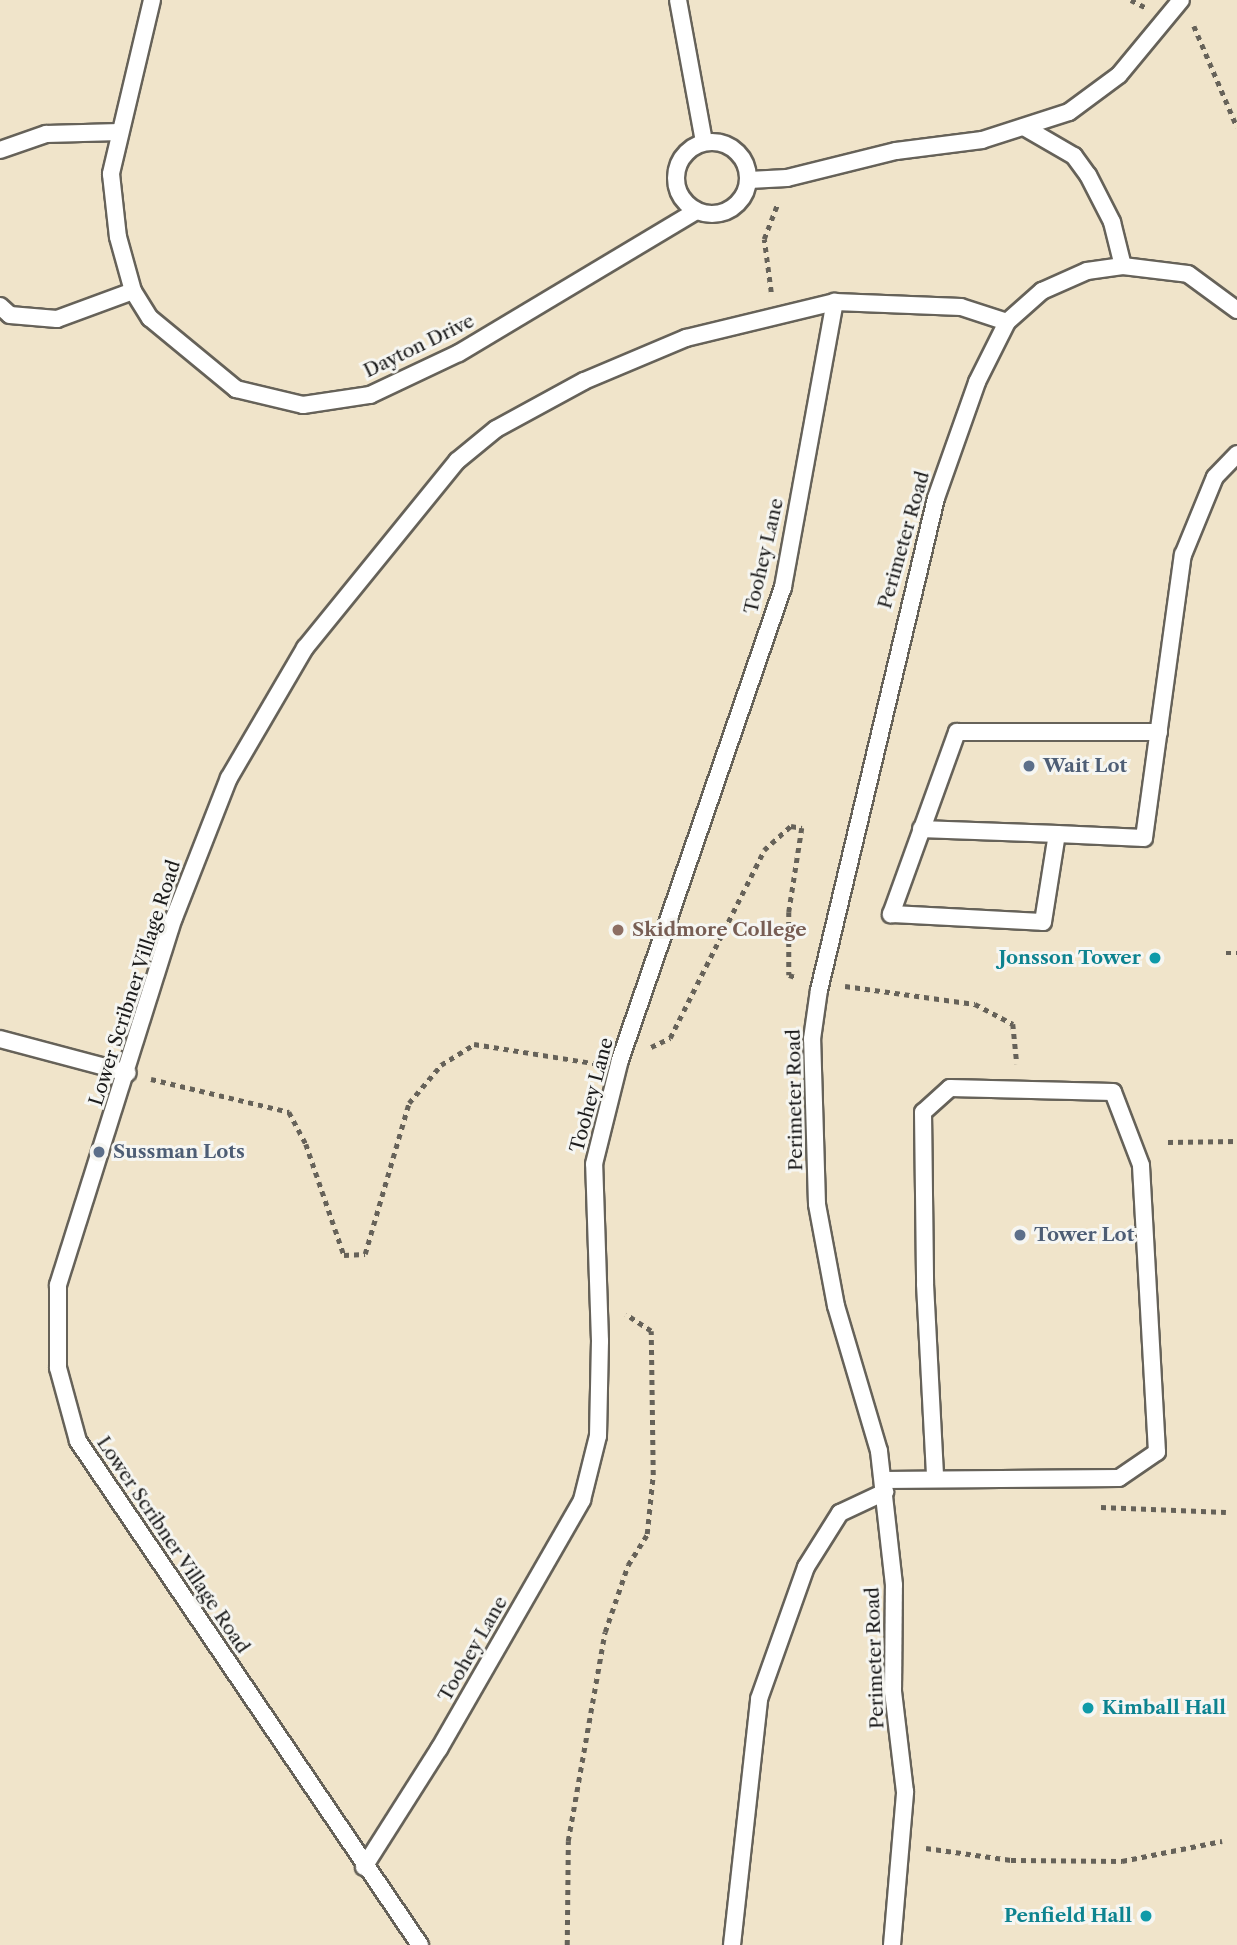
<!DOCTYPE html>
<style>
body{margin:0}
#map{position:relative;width:1237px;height:1945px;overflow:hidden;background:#f0e4ca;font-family:"Libre Caslon Text",serif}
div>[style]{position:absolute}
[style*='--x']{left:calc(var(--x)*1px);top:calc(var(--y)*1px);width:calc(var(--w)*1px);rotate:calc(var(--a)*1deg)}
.path>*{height:4.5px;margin-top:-2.25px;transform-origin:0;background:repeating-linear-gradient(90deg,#666259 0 5px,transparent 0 10px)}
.roads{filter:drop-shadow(2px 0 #666259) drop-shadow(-2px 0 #666259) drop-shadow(0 2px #666259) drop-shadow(0 -2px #666259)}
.service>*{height:16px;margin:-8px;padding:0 8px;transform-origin:8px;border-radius:8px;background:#fff}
.service>.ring{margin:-8px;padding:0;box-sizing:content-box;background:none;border:16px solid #fff;border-radius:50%}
.dots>*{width:19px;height:19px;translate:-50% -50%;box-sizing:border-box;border:4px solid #f6f6f2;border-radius:50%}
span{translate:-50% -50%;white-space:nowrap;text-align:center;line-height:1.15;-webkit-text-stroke:6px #f6f6f2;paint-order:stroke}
.street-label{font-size:19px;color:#1c1c1c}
.service-label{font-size:19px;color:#4e5e75;font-weight:700}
.left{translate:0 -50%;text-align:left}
.education-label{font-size:19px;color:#785e54;font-weight:700}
.culture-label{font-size:19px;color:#0d838f;font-weight:700}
.right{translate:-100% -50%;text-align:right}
</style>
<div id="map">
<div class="path">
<i style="--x:1131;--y:0;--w:16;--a:27"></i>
<i style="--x:1194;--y:26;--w:110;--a:66.9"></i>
<i style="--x:771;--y:292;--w:53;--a:-97.5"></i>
<i style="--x:764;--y:239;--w:36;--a:-69"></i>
<i style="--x:1226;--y:953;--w:11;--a:0"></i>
<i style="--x:845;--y:986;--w:131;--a:7.9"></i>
<i style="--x:975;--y:1004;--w:43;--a:27.8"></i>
<i style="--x:1013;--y:1024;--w:40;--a:84.3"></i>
<i style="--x:651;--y:1047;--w:21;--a:-25"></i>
<i style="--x:670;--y:1038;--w:210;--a:-63.4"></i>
<i style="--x:764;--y:850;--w:36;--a:-42"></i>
<i style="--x:791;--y:826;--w:11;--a:10"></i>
<i style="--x:802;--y:828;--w:85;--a:98.8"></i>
<i style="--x:789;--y:912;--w:63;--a:90"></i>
<i style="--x:789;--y:975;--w:9;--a:18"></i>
<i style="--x:151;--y:1079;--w:142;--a:13.4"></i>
<i style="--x:289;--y:1112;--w:36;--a:62"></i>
<i style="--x:306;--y:1144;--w:117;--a:71.1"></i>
<i style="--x:344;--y:1255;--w:21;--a:-3"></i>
<i style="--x:365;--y:1254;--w:157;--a:-73.8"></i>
<i style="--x:409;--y:1103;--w:50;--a:-49.9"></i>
<i style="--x:441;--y:1065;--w:39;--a:-32"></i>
<i style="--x:474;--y:1044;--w:121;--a:9.1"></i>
<i style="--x:1168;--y:1142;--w:69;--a:-0.8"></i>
<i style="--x:1101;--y:1507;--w:125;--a:2.3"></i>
<i style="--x:926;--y:1848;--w:86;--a:8"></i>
<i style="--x:1011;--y:1860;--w:111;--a:0.5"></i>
<i style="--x:1122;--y:1861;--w:102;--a:-11.3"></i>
<i style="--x:567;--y:1945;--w:104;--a:-89.4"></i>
<i style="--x:568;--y:1841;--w:212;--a:-80"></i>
<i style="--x:605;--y:1632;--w:71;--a:-71.1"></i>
<i style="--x:628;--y:1565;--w:36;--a:-58"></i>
<i style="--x:647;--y:1534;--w:59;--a:-84.2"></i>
<i style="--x:653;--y:1475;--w:144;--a:-90.8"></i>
<i style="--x:651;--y:1331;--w:30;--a:-147"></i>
</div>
<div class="roads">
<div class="service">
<i style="--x:152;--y:0;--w:179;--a:103.3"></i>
<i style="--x:111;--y:174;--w:63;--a:83.7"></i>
<i style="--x:118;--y:237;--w:56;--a:74.5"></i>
<i style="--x:133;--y:291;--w:32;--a:58"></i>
<i style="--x:150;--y:318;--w:112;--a:39.5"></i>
<i style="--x:236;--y:389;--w:69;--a:13.4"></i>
<i style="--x:303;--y:405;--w:68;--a:-8.5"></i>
<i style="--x:370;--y:395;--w:98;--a:-25.3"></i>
<i style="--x:459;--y:353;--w:276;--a:-30.9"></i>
<i style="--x:678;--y:0;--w:144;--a:79.6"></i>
<i style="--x:1024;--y:127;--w:58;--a:30.1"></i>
<i style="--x:1074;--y:156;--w:24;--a:54"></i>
<i style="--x:1088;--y:175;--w:53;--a:62.9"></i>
<i style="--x:1112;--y:222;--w:45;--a:76"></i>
<i class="ring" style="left:676px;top:142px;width:56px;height:56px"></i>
<i style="--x:0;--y:150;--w:49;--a:-19.2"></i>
<i style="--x:46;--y:134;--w:74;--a:-1.5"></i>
<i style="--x:749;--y:180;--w:38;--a:-3"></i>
<i style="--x:787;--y:178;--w:112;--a:-13.9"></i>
<i style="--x:896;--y:151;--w:87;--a:-7.3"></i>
<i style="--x:982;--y:140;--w:91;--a:-17.8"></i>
<i style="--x:1069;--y:112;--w:62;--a:-36.5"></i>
<i style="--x:1119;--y:75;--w:97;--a:-50.4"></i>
<i style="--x:0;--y:306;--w:13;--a:42"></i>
<i style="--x:10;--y:315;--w:47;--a:4.9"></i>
<i style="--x:57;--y:319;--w:81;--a:-20.2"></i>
<i style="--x:1159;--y:732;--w:202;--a:180"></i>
<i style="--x:957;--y:732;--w:194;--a:109.9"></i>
<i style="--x:891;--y:914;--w:152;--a:3"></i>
<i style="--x:1043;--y:922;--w:89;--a:-81"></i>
<i style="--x:1057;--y:834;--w:87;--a:2.6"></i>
<i style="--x:1144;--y:838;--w:286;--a:-82.2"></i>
<i style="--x:1183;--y:555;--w:84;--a:-67.7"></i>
<i style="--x:1215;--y:477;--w:32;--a:-46"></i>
<i style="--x:921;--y:829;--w:136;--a:2.1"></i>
<i style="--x:0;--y:1039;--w:132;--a:14.9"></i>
<i style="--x:883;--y:1480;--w:236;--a:-0.5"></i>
<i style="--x:1119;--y:1478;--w:46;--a:-34.4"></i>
<i style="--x:1157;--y:1452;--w:287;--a:-93.2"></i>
<i style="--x:1141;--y:1165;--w:78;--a:-111"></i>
<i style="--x:1113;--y:1092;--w:163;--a:-178.6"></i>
<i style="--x:950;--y:1088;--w:36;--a:138"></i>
<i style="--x:923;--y:1112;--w:172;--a:89.3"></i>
<i style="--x:925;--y:1284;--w:194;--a:87"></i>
<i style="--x:364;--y:1867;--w:140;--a:-57.6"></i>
<i style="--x:439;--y:1749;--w:287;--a:-60.1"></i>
<i style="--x:582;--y:1500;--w:66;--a:-76"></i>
<i style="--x:598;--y:1436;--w:95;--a:-88.8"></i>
<i style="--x:600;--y:1341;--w:177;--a:-91.9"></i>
<i style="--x:594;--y:1164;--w:107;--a:-76"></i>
<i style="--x:620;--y:1060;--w:500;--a:-70.99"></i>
<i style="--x:783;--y:587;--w:290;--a:-79.7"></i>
<i style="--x:420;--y:1945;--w:609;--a:-124.16"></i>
<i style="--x:78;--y:1441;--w:76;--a:-105.3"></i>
<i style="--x:58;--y:1368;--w:83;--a:-90"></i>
<i style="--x:58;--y:1285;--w:385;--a:-72.5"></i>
<i style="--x:174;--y:918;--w:150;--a:-68.6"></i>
<i style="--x:229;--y:778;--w:151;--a:-59.7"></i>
<i style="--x:305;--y:648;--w:241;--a:-50.9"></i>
<i style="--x:457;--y:461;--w:50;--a:-39.4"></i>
<i style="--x:496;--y:429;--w:100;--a:-28.6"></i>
<i style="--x:584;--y:381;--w:111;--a:-22.9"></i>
<i style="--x:686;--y:338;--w:153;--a:-13.6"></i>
<i style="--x:835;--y:302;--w:126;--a:2.3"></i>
<i style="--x:961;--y:307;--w:48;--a:18.1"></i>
<i style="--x:732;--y:1945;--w:247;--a:-83.7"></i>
<i style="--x:759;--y:1699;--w:140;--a:-70.4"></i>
<i style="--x:806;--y:1567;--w:64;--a:-57.8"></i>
<i style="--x:840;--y:1513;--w:50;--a:-25"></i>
<i style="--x:892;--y:1945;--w:154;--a:-85.1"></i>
<i style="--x:905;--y:1792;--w:101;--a:-96.8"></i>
<i style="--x:893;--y:1692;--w:107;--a:-89.5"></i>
<i style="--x:894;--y:1585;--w:135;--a:-96.4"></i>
<i style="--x:879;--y:1451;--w:151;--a:-106.5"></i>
<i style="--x:836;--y:1306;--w:104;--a:-100.6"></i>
<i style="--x:817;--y:1204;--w:165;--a:-91.7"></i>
<i style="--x:812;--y:1039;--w:49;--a:-81.9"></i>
<i style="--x:819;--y:990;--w:506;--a:-76.62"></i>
<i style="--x:936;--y:498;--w:123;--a:-70.5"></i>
<i style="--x:977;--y:382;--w:67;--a:-63.4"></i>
<i style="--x:1007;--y:322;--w:47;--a:-41.5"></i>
<i style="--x:1042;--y:291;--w:49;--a:-24"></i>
<i style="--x:1087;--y:271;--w:36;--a:-8"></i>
<i style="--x:1123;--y:266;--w:65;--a:7"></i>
<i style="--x:1188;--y:274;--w:61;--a:36.3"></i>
</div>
</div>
<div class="dots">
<i style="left:1029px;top:766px;background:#5c6f8a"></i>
<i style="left:618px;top:930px;background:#8d6e63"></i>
<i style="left:1155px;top:958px;background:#0f9aa8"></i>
<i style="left:99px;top:1152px;background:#5c6f8a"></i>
<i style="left:1020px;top:1235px;background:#5c6f8a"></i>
<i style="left:1088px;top:1708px;background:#0f9aa8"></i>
<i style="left:1146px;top:1916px;background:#0f9aa8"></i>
</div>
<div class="street-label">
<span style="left:419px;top:346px;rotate:-26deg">Dayton Drive</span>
<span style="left:904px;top:540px;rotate:-74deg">Perimeter Road</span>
<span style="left:764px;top:556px;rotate:-77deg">Toohey Lane</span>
<span style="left:135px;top:983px;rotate:-72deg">Lower Scribner Village Road</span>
<span style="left:592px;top:1095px;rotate:-75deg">Toohey Lane</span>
<span style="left:795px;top:1100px;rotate:-91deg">Perimeter Road</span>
<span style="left:173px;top:1545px;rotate:56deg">Lower Scribner Village Road</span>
<span style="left:473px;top:1649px;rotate:-60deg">Toohey Lane</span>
<span style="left:875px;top:1658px;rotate:-92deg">Perimeter Road</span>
</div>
<div class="service-label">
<span class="left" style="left:1043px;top:766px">Wait Lot</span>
<span class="left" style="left:113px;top:1152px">Sussman Lots</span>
<span class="left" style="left:1034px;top:1235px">Tower Lot</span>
</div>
<div class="education-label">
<span class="left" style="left:632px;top:930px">Skidmore College</span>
</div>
<div class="culture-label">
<span class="right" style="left:1141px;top:958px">Jonsson Tower</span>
<span class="left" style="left:1102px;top:1708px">Kimball Hall</span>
<span class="right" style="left:1132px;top:1916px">Penfield Hall</span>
</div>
</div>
